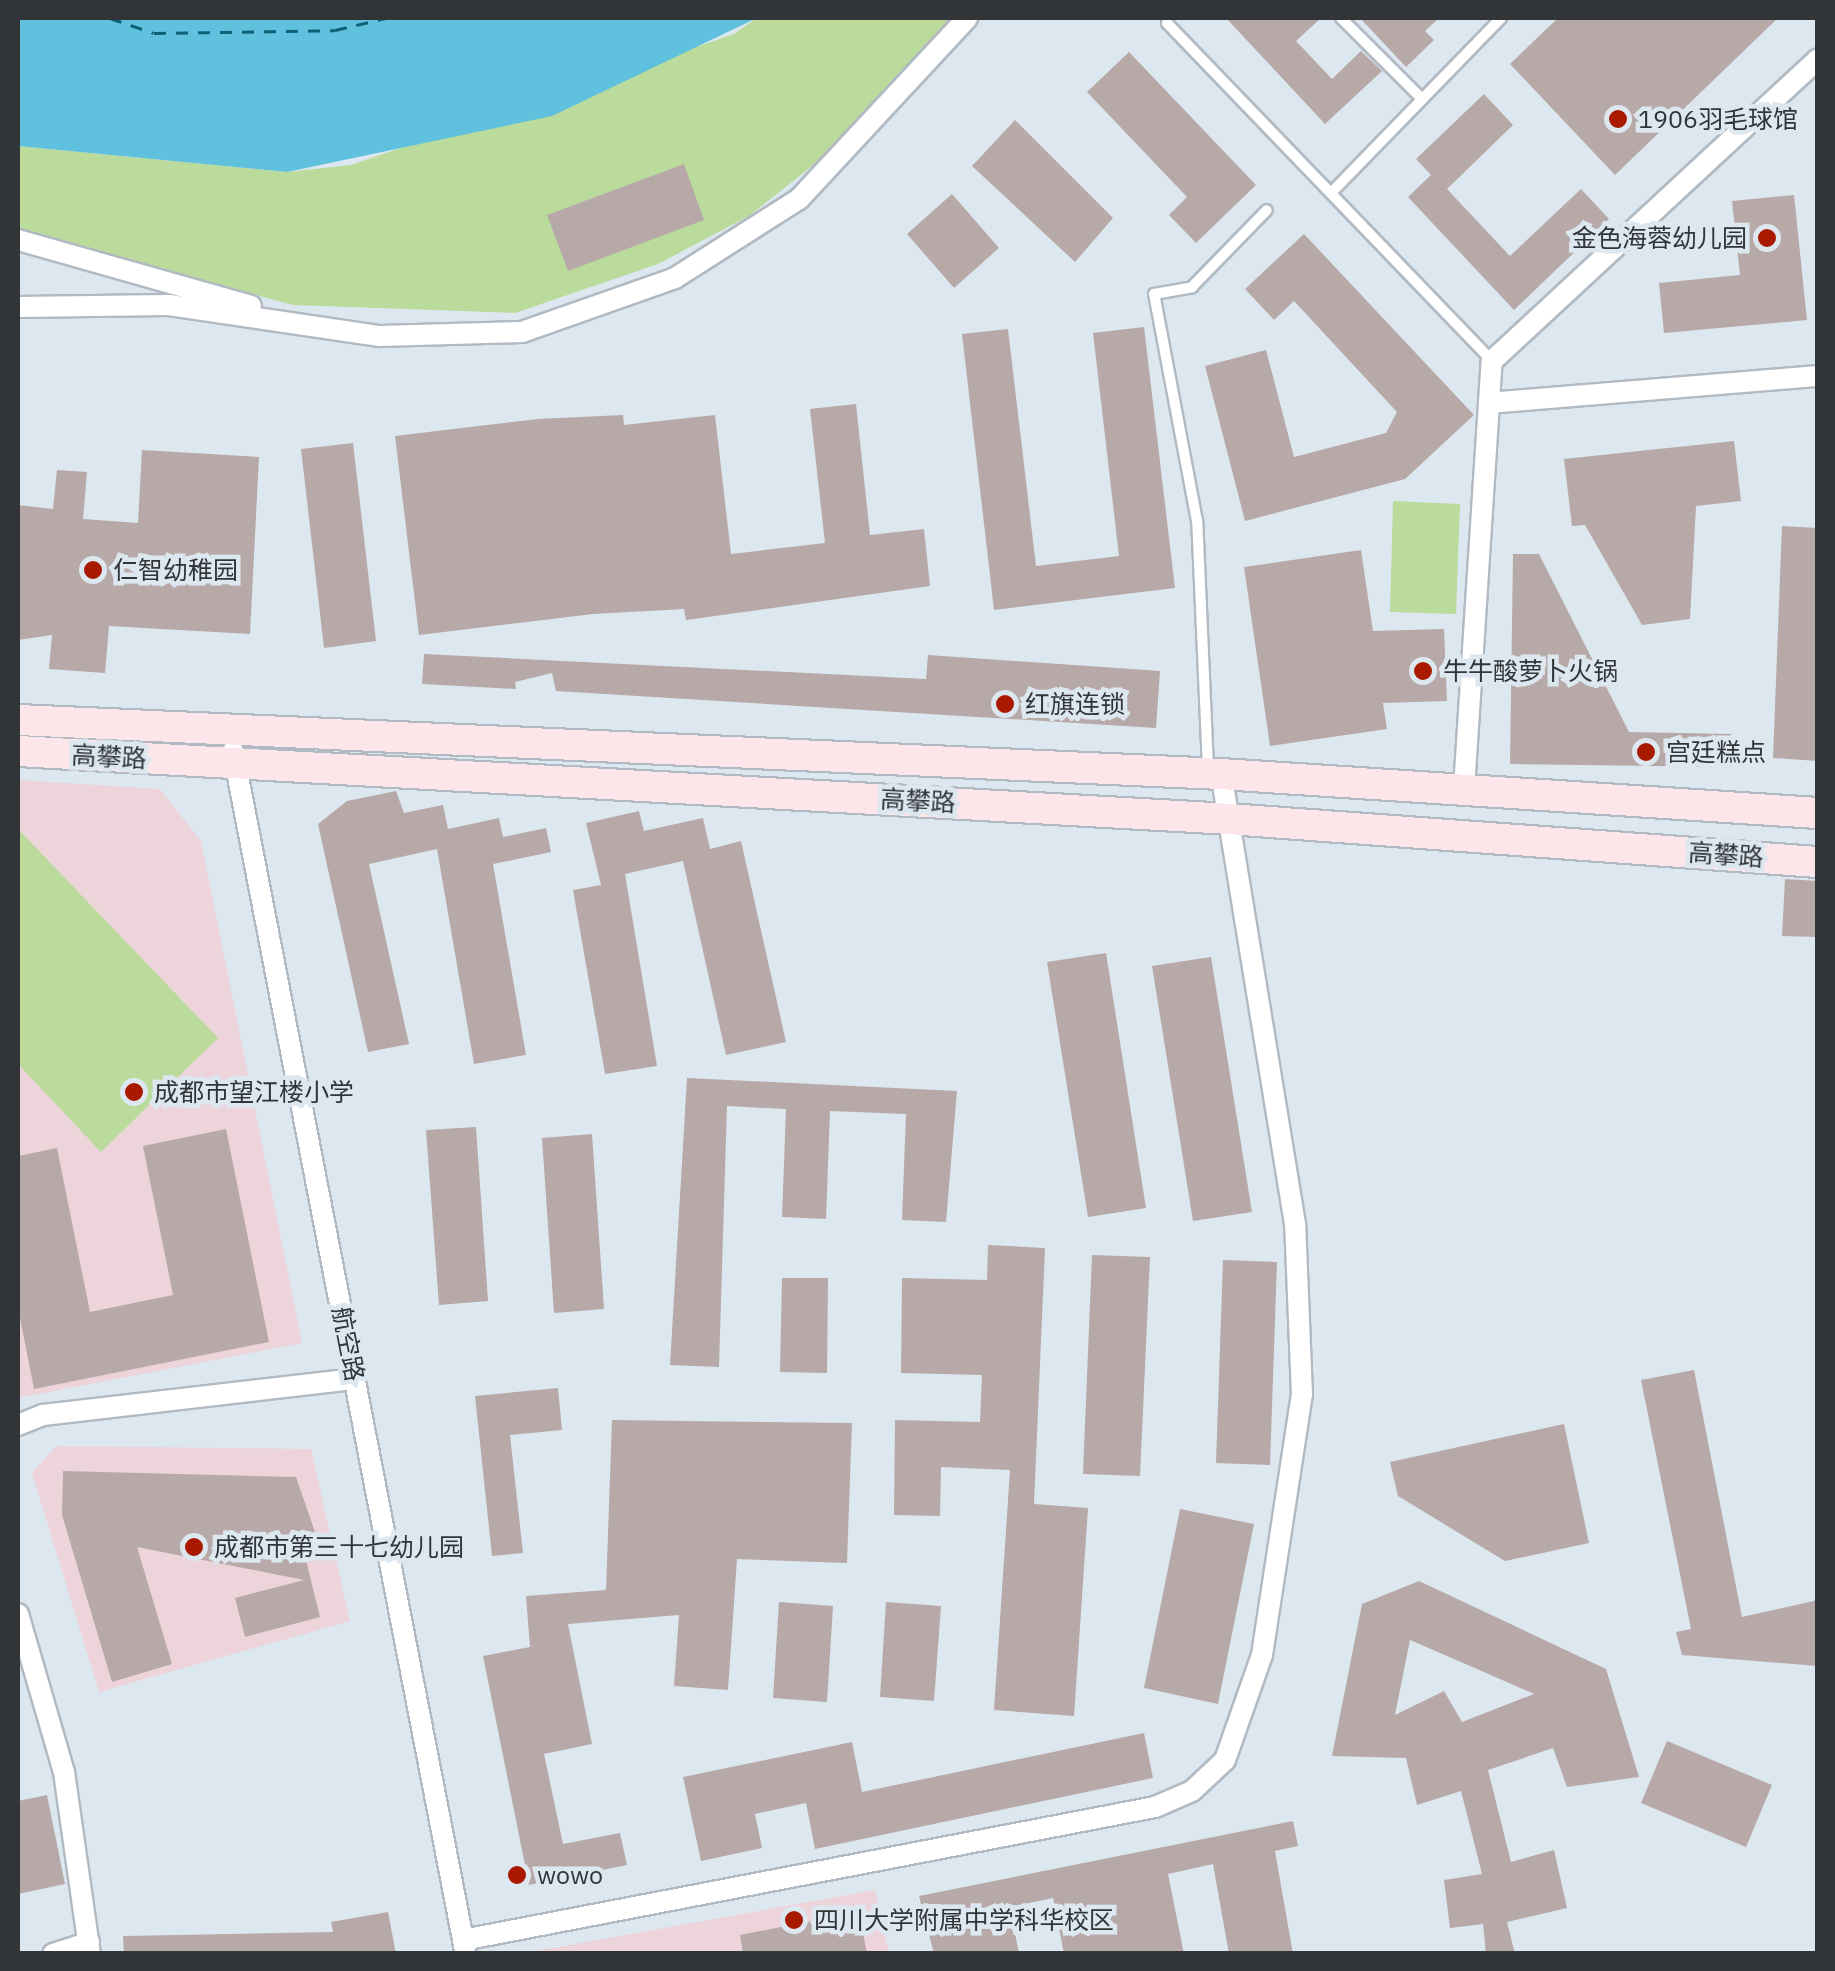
<!DOCTYPE html>
<meta charset="utf-8">
<style>
body{margin:0}
#map{position:relative;width:1835px;height:1971px;overflow:hidden;background:#dde7f0;font-family:"IBM Plex Sans","Noto Sans SC",sans-serif}
div>[style]{position:absolute}
[style*='--x']{left:calc(var(--x)*1px);top:calc(var(--y)*1px);width:calc(var(--w)*1px);rotate:calc(var(--a)*1deg)}
.education>*{inset:0;background:#edd4db}
.green>*{inset:0;background:#badb9b}
.water>*{inset:0;background:#5fc1de}
.ferry>*{height:2.5px;margin-top:-1.25px;transform-origin:0;background:repeating-linear-gradient(90deg,#0e6175 0 12px,transparent 0 22px)}
.building>*{inset:0;background:#b7a9a7}
.roads{filter:drop-shadow(2px 0 #b1bac2) drop-shadow(-2px 0 #b1bac2) drop-shadow(0 2px #b1bac2) drop-shadow(0 -2px #b1bac2)}
.lane>*{height:10px;margin:-5px;padding:0 5px;transform-origin:5px;border-radius:5px;background:#fff}
.street>*{height:20px;margin:-10px;padding:0 10px;transform-origin:10px;border-radius:10px;background:#fff}
.secondary>*{height:30px;margin:-15px;padding:0 15px;transform-origin:15px;border-radius:15px;background:#fde6e9}
.dots>*{width:28px;height:28px;translate:-50% -50%;box-sizing:border-box;border:5px solid #dde7f0;border-radius:50%}
span{translate:-50% -50%;white-space:nowrap;text-align:center;line-height:1.15;-webkit-text-stroke:9px #dde7f0;paint-order:stroke}
.poi-label{font-size:25px;color:#313538}
.left{translate:0 -50%;text-align:left}
.right{translate:-100% -50%;text-align:right}
.street-label{font-size:25px;color:#313538}
.frame{position:absolute;inset:0;border:20px solid #313538;pointer-events:none}
</style>
<div id="map">
<div class="education">
<i style="clip-path:polygon(18px 780px,160px 789px,201px 841px,302px 1343px,18px 1398px)"></i>
<i style="clip-path:polygon(56px 1446px,311px 1449px,350px 1621px,99px 1692px,32px 1473px)"></i>
<i style="clip-path:polygon(875px 1890px,889px 1953px,537px 1954px,536px 1951px)"></i>
</div>
<div class="green">
<i style="clip-path:polygon(757px 18px,963px 18px,821px 159px,749px 216px,658px 264px,515px 313px,293px 305px,18px 231px,18px 146px,287px 172px,351px 165px,734px 34px)"></i>
<i style="clip-path:polygon(1393px 501px,1460px 504px,1456px 614px,1390px 612px)"></i>
<i style="clip-path:polygon(18px 829px,218px 1038px,101px 1152px,18px 1064px)"></i>
</div>
<div class="water">
<i style="clip-path:polygon(18px 18px,757px 18px,552px 116px,287px 172px,18px 146px)"></i>
</div>
<div class="ferry">
<i style="--x:110;--y:18;--w:46;--a:18.8"></i>
<i style="--x:154;--y:33;--w:181;--a:-0.9"></i>
<i style="--x:335;--y:30;--w:52;--a:-13.2"></i>
</div>
<div class="building">
<i style="clip-path:polygon(1226px 18px,1321px 18px,1296px 41px,1332px 79px,1361px 51px,1382px 71px,1325px 124px)"></i>
<i style="clip-path:polygon(1360px 18px,1439px 18px,1425px 31px,1434px 40px,1406px 67px)"></i>
<i style="clip-path:polygon(1558px 18px,1778px 18px,1615px 175px,1510px 64px)"></i>
<i style="clip-path:polygon(1129px 52px,1256px 185px,1196px 243px,1169px 215px,1187px 197px,1087px 92px)"></i>
<i style="clip-path:polygon(1484px 94px,1513px 125px,1447px 189px,1510px 256px,1581px 189px,1609px 219px,1514px 310px,1408px 197px,1431px 175px,1416px 159px)"></i>
<i style="clip-path:polygon(1015px 120px,1113px 218px,1075px 262px,972px 166px)"></i>
<i style="clip-path:polygon(684px 164px,704px 220px,568px 271px,547px 215px)"></i>
<i style="clip-path:polygon(952px 194px,999px 248px,954px 288px,907px 234px)"></i>
<i style="clip-path:polygon(1794px 195px,1807px 320px,1664px 333px,1659px 283px,1740px 275px,1732px 201px)"></i>
<i style="clip-path:polygon(1304px 234px,1474px 415px,1405px 479px,1245px 521px,1205px 366px,1266px 350px,1294px 457px,1386px 433px,1397px 412px,1294px 301px,1274px 320px,1245px 289px)"></i>
<i style="clip-path:polygon(1144px 327px,1175px 588px,994px 610px,962px 334px,1008px 329px,1036px 566px,1119px 556px,1093px 333px)"></i>
<i style="clip-path:polygon(856px 404px,870px 535px,924px 529px,930px 586px,686px 620px,684px 609px,593px 614px,419px 635px,395px 436px,538px 419px,623px 415px,624px 425px,715px 415px,731px 554px,825px 543px,810px 409px)"></i>
<i style="clip-path:polygon(1734px 441px,1741px 501px,1696px 506px,1690px 619px,1642px 625px,1585px 525px,1572px 526px,1564px 459px)"></i>
<i style="clip-path:polygon(353px 443px,376px 641px,324px 648px,301px 449px)"></i>
<i style="clip-path:polygon(142px 450px,259px 457px,250px 634px,109px 626px,105px 673px,49px 669px,52px 635px,18px 640px,18px 505px,53px 509px,57px 470px,87px 472px,83px 519px,138px 523px)"></i>
<i style="clip-path:polygon(1782px 526px,1818px 528px,1818px 761px,1773px 758px)"></i>
<i style="clip-path:polygon(1361px 550px,1373px 631px,1444px 629px,1447px 701px,1383px 703px,1387px 729px,1270px 746px,1244px 567px)"></i>
<i style="clip-path:polygon(1513px 554px,1539px 554px,1629px 732px,1731px 734px,1731px 767px,1510px 764px)"></i>
<i style="clip-path:polygon(424px 654px,926px 679px,928px 655px,1160px 671px,1156px 728px,556px 691px,552px 673px,515px 682px,516px 689px,422px 684px)"></i>
<i style="clip-path:polygon(396px 791px,404px 813px,443px 805px,448px 829px,499px 818px,503px 837px,546px 828px,551px 852px,493px 864px,526px 1055px,474px 1064px,437px 849px,369px 864px,409px 1044px,368px 1052px,318px 824px,347px 801px)"></i>
<i style="clip-path:polygon(639px 811px,644px 831px,703px 818px,710px 849px,741px 841px,786px 1042px,726px 1055px,683px 861px,625px 874px,657px 1066px,605px 1074px,573px 890px,601px 885px,586px 823px)"></i>
<i style="clip-path:polygon(1785px 879px,1818px 881px,1818px 937px,1782px 936px)"></i>
<i style="clip-path:polygon(1106px 953px,1146px 1208px,1088px 1217px,1047px 962px)"></i>
<i style="clip-path:polygon(1211px 957px,1252px 1212px,1193px 1221px,1152px 966px)"></i>
<i style="clip-path:polygon(687px 1078px,957px 1091px,946px 1222px,902px 1220px,906px 1114px,830px 1111px,826px 1219px,782px 1217px,786px 1109px,727px 1106px,719px 1367px,670px 1365px)"></i>
<i style="clip-path:polygon(476px 1127px,488px 1301px,439px 1305px,426px 1130px)"></i>
<i style="clip-path:polygon(226px 1129px,269px 1342px,34px 1389px,18px 1308px,18px 1156px,57px 1148px,90px 1312px,173px 1295px,143px 1146px)"></i>
<i style="clip-path:polygon(592px 1134px,604px 1309px,554px 1313px,542px 1138px)"></i>
<i style="clip-path:polygon(988px 1245px,1045px 1248px,1034px 1504px,1088px 1508px,1074px 1716px,994px 1710px,1010px 1470px,941px 1467px,940px 1516px,894px 1515px,895px 1420px,980px 1422px,982px 1375px,901px 1373px,902px 1278px,987px 1280px)"></i>
<i style="clip-path:polygon(1092px 1255px,1150px 1257px,1140px 1476px,1083px 1474px)"></i>
<i style="clip-path:polygon(1223px 1260px,1277px 1262px,1270px 1465px,1216px 1463px)"></i>
<i style="clip-path:polygon(782px 1278px,828px 1278px,827px 1373px,780px 1372px)"></i>
<i style="clip-path:polygon(1694px 1370px,1742px 1617px,1818px 1600px,1818px 1666px,1682px 1655px,1676px 1632px,1691px 1629px,1641px 1380px)"></i>
<i style="clip-path:polygon(558px 1388px,562px 1430px,510px 1435px,523px 1553px,492px 1556px,475px 1396px)"></i>
<i style="clip-path:polygon(612px 1420px,852px 1423px,847px 1563px,737px 1559px,728px 1690px,674px 1686px,679px 1615px,568px 1624px,592px 1744px,544px 1754px,563px 1844px,620px 1833px,627px 1865px,529px 1885px,483px 1656px,530px 1647px,526px 1596px,606px 1590px)"></i>
<i style="clip-path:polygon(1564px 1424px,1589px 1543px,1505px 1561px,1398px 1496px,1390px 1462px)"></i>
<i style="clip-path:polygon(63px 1471px,296px 1477px,317px 1538px,302px 1544px,320px 1617px,245px 1637px,235px 1598px,304px 1580px,137px 1547px,172px 1664px,112px 1682px,62px 1515px)"></i>
<i style="clip-path:polygon(1180px 1509px,1254px 1524px,1218px 1704px,1144px 1688px)"></i>
<i style="clip-path:polygon(evenodd,1419px 1581px,1606px 1669px,1639px 1777px,1567px 1787px,1553px 1748px,1488px 1770px,1511px 1862px,1554px 1850px,1567px 1908px,1507px 1922px,1515px 1954px,1486px 1954px,1483px 1924px,1450px 1928px,1444px 1880px,1482px 1874px,1461px 1791px,1417px 1805px,1406px 1758px,1332px 1756px,1362px 1604px,1419px 1581px,1410px 1640px,1484px 1672px,1534px 1694px,1462px 1722px,1444px 1691px,1395px 1715px,1410px 1640px)"></i>
<i style="clip-path:polygon(779px 1602px,833px 1606px,827px 1702px,773px 1698px)"></i>
<i style="clip-path:polygon(886px 1602px,941px 1606px,934px 1701px,880px 1697px)"></i>
<i style="clip-path:polygon(1144px 1733px,1153px 1778px,815px 1849px,806px 1803px,755px 1814px,762px 1848px,701px 1861px,683px 1777px,852px 1742px,862px 1792px)"></i>
<i style="clip-path:polygon(1667px 1741px,1772px 1785px,1746px 1847px,1641px 1803px)"></i>
<i style="clip-path:polygon(47px 1795px,65px 1884px,18px 1894px,18px 1801px)"></i>
<i style="clip-path:polygon(1293px 1821px,1298px 1846px,1275px 1851px,1293px 1954px,1229px 1954px,1213px 1864px,1168px 1874px,1184px 1954px,1064px 1954px,1053px 1898px,1010px 1907px,1019px 1954px,934px 1954px,919px 1896px)"></i>
<i style="clip-path:polygon(388px 1912px,396px 1954px,124px 1954px,123px 1936px,333px 1932px,331px 1922px)"></i>
<i style="clip-path:polygon(859px 1912px,867px 1954px,743px 1954px,740px 1935px)"></i>
</div>
<div class="roads">
<div class="lane">
<i style="--x:1341;--y:18;--w:115;--a:45"></i>
<i style="--x:1167;--y:23;--w:469;--a:46.1"></i>
<i style="--x:1331;--y:193;--w:244;--a:-45.8"></i>
<i style="--x:1208;--y:768;--w:247;--a:-92.5"></i>
<i style="--x:1197;--y:521;--w:231;--a:-100.7"></i>
<i style="--x:1154;--y:294;--w:39;--a:-10"></i>
<i style="--x:1192;--y:287;--w:107;--a:-45.8"></i>
</div>
<div class="street">
<i style="--x:18;--y:240;--w:242;--a:15.8"></i>
<i style="--x:18;--y:307;--w:151;--a:-0.8"></i>
<i style="--x:169;--y:305;--w:213;--a:8.4"></i>
<i style="--x:380;--y:336;--w:142;--a:-1.6"></i>
<i style="--x:522;--y:332;--w:162;--a:-19.4"></i>
<i style="--x:675;--y:278;--w:147;--a:-32.5"></i>
<i style="--x:799;--y:199;--w:247;--a:-47.1"></i>
<i style="--x:1489;--y:403;--w:330;--a:-4.7"></i>
<i style="--x:233;--y:751;--w:1221;--a:79.05"></i>
<i style="--x:1464;--y:789;--w:429;--a:-86.3"></i>
<i style="--x:1492;--y:361;--w:444;--a:-42.8"></i>
<i style="--x:18;--y:1425;--w:27;--a:-22"></i>
<i style="--x:43;--y:1415;--w:314;--a:-6.6"></i>
<i style="--x:18;--y:1614;--w:165;--a:73.8"></i>
<i style="--x:64;--y:1772;--w:184;--a:81.9"></i>
<i style="--x:463;--y:1940;--w:705;--a:-10.88"></i>
<i style="--x:1155;--y:1807;--w:40;--a:-23.4"></i>
<i style="--x:1192;--y:1791;--w:45;--a:-43.2"></i>
<i style="--x:1225;--y:1760;--w:111;--a:-70.6"></i>
<i style="--x:1262;--y:1655;--w:263;--a:-81.3"></i>
<i style="--x:1302;--y:1395;--w:171;--a:-92.3"></i>
<i style="--x:1295;--y:1224;--w:456;--a:-99.3"></i>
<i style="--x:53;--y:1954;--w:38;--a:-18"></i>
</div>
<div class="secondary">
<i style="--x:18;--y:720;--w:1204;--a:2.57"></i>
<i style="--x:1221;--y:774;--w:598;--a:3.74"></i>
<i style="--x:18;--y:751;--w:1213;--a:3.21"></i>
<i style="--x:1229;--y:819;--w:591;--a:4.18"></i>
</div>
</div>
<div class="dots">
<i style="left:1618px;top:119px;background:#a91900"></i>
<i style="left:1767px;top:238px;background:#a91900"></i>
<i style="left:93px;top:570px;background:#a91900"></i>
<i style="left:1423px;top:671px;background:#a91900"></i>
<i style="left:1005px;top:704px;background:#a91900"></i>
<i style="left:1646px;top:752px;background:#a91900"></i>
<i style="left:134px;top:1092px;background:#a91900"></i>
<i style="left:194px;top:1547px;background:#a91900"></i>
<i style="left:517px;top:1875px;background:#a91900"></i>
<i style="left:794px;top:1920px;background:#a91900"></i>
</div>
<div class="poi-label">
<span class="left" style="left:1638px;top:119px">1906羽毛球馆</span>
<span class="right" style="left:1747px;top:238px">金色海蓉幼儿园</span>
<span class="left" style="left:113px;top:570px">仁智幼稚园</span>
<span class="left" style="left:1443px;top:671px">牛牛酸萝卜火锅</span>
<span class="left" style="left:1025px;top:704px">红旗连锁</span>
<span class="left" style="left:1666px;top:752px">宫廷糕点</span>
<span class="left" style="left:154px;top:1092px">成都市望江楼小学</span>
<span class="left" style="left:214px;top:1547px">成都市第三十七幼儿园</span>
<span class="left" style="left:537px;top:1875px">wowo</span>
<span class="left" style="left:814px;top:1920px">四川大学附属中学科华校区</span>
</div>
<div class="street-label">
<span style="left:109px;top:757px;rotate:3deg">高攀路</span>
<span style="left:918px;top:801px;rotate:3deg">高攀路</span>
<span style="left:1726px;top:855px;rotate:4deg">高攀路</span>
<span style="left:348px;top:1344px;rotate:79deg">航空路</span>
</div>
<div class="frame"></div>
</div>
